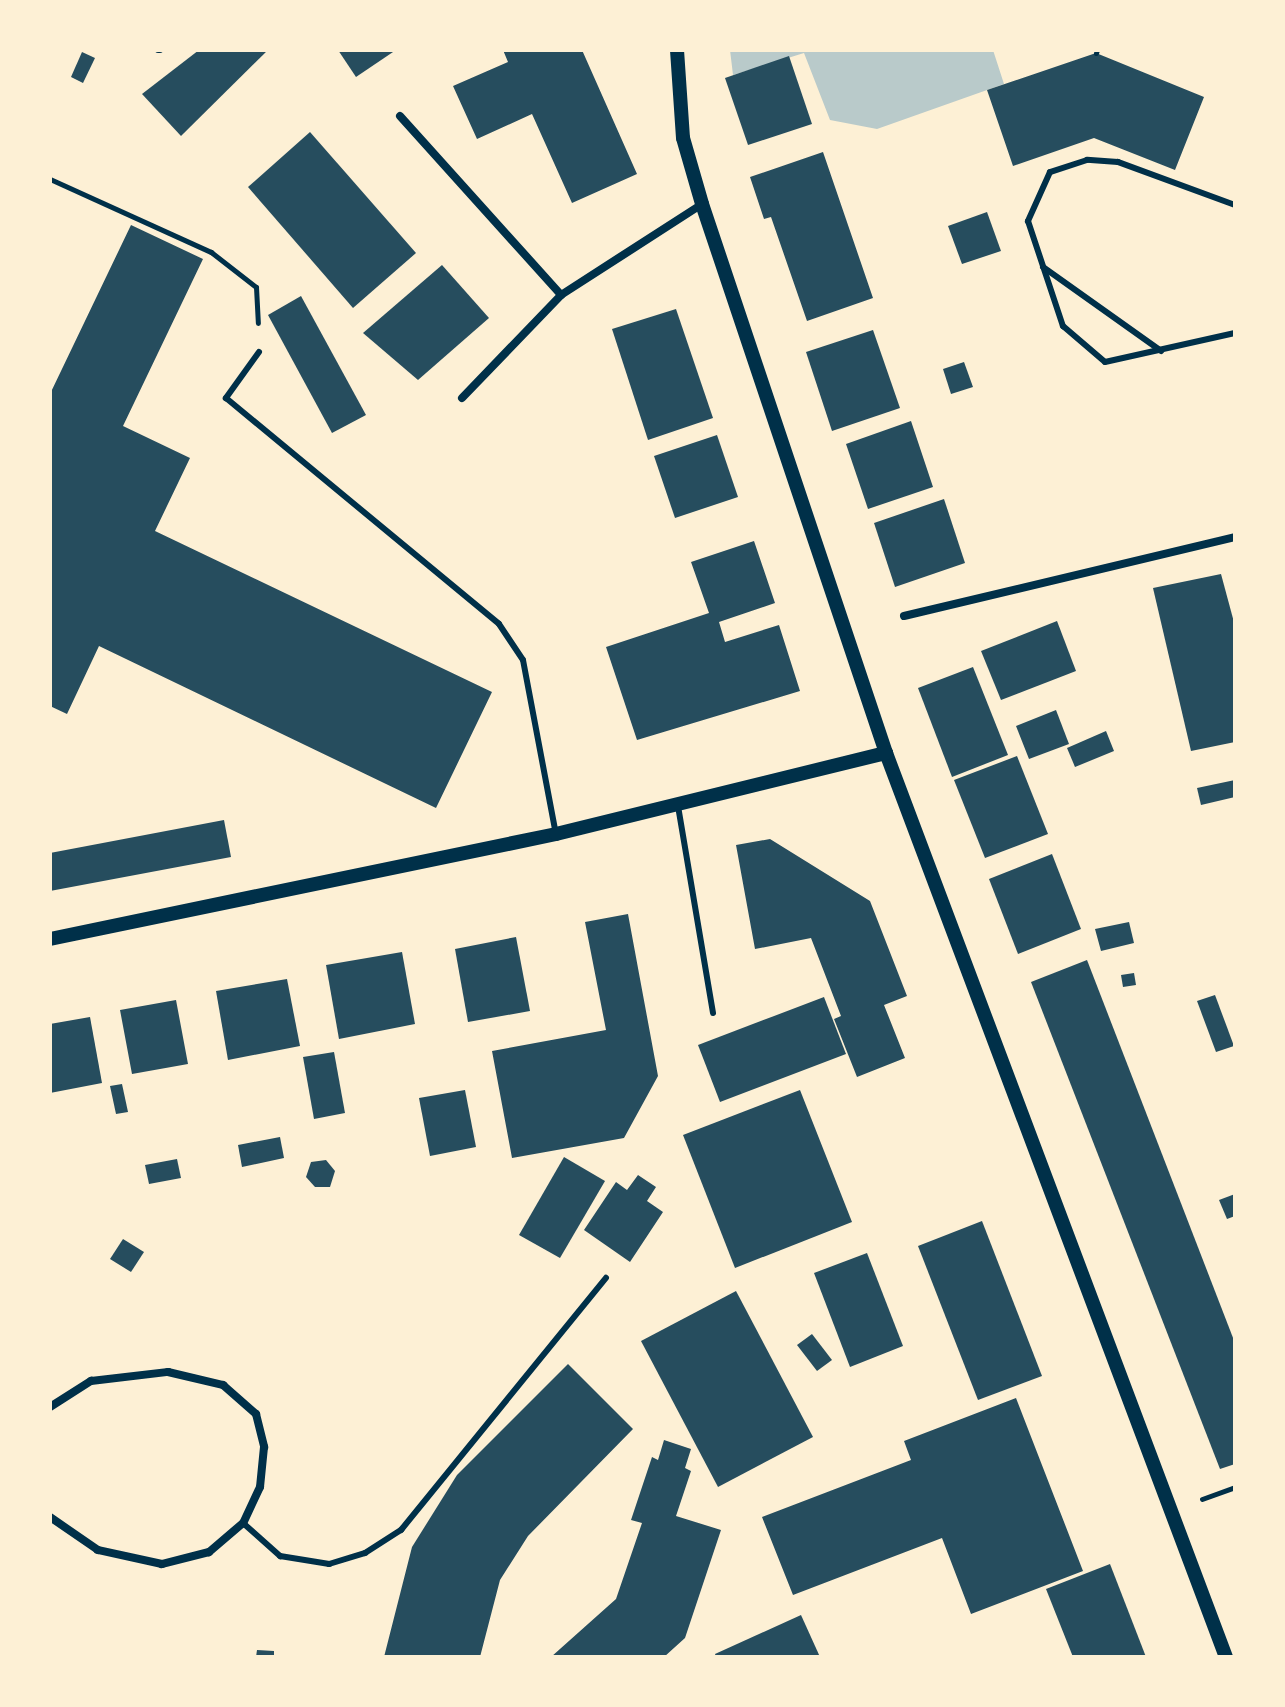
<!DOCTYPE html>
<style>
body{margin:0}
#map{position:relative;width:1285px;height:1707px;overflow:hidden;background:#fdf0d5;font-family:Quicksand,sans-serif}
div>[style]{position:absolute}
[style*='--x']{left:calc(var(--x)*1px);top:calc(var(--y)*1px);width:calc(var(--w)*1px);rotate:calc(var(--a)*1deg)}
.green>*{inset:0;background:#b9caca}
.building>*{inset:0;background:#264d5e}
.path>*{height:5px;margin:-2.5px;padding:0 2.5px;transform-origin:2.5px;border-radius:2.5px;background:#003049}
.service>*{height:6px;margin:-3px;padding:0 3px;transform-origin:3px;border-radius:3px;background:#003049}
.minor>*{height:8px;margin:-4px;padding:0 4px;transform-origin:4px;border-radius:4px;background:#003049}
.tertiary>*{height:14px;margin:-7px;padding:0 7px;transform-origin:7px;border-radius:7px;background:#003049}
span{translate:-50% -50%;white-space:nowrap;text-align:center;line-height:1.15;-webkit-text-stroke:6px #fdf0d5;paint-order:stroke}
.frame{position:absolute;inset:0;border:52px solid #fdf0d5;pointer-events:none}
</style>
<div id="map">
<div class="green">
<i style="clip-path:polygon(730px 50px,993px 50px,1004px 84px,877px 129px,830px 120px,804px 53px,733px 75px)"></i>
</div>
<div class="building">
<i style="clip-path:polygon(199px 50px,268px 50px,181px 136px,142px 94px)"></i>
<i style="clip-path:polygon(338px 50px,396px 50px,356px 77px)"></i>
<i style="clip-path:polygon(503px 50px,582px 50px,637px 174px,572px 203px,532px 114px,477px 139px,453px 86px,508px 62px)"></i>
<i style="clip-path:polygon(82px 52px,95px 58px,83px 83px,71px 77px)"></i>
<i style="clip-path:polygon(1096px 53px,1204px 97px,1175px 170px,1094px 138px,1013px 166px,987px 90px)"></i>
<i style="clip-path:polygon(789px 56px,812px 124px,748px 145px,725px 78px)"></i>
<i style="clip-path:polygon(310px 132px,416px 253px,353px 308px,248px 187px)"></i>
<i style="clip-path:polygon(823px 152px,873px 298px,807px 321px,771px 217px,764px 219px,750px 177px)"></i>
<i style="clip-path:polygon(987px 212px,1001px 251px,962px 264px,948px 226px)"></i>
<i style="clip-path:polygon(131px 225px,203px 259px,123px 426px,190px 458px,155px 531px,492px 692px,436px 808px,99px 646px,67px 714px,50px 706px,50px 394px)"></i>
<i style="clip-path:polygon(442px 265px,489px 318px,418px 380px,363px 333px)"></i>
<i style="clip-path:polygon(301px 296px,366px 415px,332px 433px,268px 315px)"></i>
<i style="clip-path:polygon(676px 309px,713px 418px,648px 440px,612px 329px)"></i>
<i style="clip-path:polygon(873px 330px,900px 408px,832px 431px,806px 352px)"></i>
<i style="clip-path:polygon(964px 362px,973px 387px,951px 394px,943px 369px)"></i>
<i style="clip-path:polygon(911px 421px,933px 487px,868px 509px,846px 444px)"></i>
<i style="clip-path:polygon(717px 435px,738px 497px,675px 518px,654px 456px)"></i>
<i style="clip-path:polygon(944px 499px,965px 563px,895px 587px,874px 523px)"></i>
<i style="clip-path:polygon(754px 541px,775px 603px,719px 622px,725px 642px,779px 625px,800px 691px,637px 740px,606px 647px,709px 613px,691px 562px)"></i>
<i style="clip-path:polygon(1221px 574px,1235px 626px,1235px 742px,1191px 751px,1153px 588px)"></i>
<i style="clip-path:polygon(1057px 621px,1076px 671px,1001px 700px,981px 651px)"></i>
<i style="clip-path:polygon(973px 667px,1008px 755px,952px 777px,918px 688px)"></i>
<i style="clip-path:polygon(1056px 710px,1069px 744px,1029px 759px,1016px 726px)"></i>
<i style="clip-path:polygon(1106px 731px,1114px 751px,1075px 767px,1067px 748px)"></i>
<i style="clip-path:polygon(1017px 756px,1048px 834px,985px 858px,954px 780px)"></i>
<i style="clip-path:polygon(1235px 780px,1235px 797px,1201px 805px,1197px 788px)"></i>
<i style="clip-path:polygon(224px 820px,231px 857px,50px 891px,50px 853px)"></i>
<i style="clip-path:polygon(770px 839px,870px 901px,907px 996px,884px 1005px,905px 1058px,857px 1077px,834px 1019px,841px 1016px,811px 938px,755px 949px,736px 845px)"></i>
<i style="clip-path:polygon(1052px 854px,1081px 929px,1018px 954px,989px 879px)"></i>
<i style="clip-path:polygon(628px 914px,658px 1076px,624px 1138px,512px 1158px,492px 1051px,606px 1030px,585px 922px)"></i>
<i style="clip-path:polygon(1129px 922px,1134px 943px,1101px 951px,1095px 929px)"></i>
<i style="clip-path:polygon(516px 937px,530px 1011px,468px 1022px,455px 949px)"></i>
<i style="clip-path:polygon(402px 952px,415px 1024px,339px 1039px,326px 965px)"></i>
<i style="clip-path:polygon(1087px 960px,1235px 1343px,1235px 1464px,1220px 1469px,1031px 982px)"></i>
<i style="clip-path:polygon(1134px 973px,1136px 985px,1123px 987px,1121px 975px)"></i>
<i style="clip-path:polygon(287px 979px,300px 1046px,228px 1060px,216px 991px)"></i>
<i style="clip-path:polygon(1215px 995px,1234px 1046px,1216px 1052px,1197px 1001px)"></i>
<i style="clip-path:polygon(824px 997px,846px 1054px,720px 1102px,698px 1045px)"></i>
<i style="clip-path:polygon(176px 1000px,188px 1064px,132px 1074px,120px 1010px)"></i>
<i style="clip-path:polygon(90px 1017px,102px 1083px,50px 1093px,50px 1024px)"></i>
<i style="clip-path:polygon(334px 1052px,345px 1113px,314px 1119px,303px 1057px)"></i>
<i style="clip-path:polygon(122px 1084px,128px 1112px,116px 1114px,110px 1086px)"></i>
<i style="clip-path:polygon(465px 1090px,476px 1147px,430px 1156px,419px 1098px)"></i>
<i style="clip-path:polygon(800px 1090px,852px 1222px,735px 1268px,683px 1135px)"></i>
<i style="clip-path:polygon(280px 1137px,284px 1158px,242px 1167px,238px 1145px)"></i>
<i style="clip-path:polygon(564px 1157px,605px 1181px,560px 1258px,519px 1235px)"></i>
<i style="clip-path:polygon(177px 1159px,181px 1178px,149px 1184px,145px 1165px)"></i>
<i style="clip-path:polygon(326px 1160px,335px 1171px,330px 1187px,315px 1187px,306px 1177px,311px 1162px)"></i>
<i style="clip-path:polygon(638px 1175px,656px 1187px,647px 1201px,663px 1212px,630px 1262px,584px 1230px,616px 1182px,627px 1190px)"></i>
<i style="clip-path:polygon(1235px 1194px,1235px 1216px,1227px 1219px,1219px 1200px)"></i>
<i style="clip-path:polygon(982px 1221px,1042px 1376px,978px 1400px,918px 1246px)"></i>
<i style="clip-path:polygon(123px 1239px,144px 1252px,131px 1272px,110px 1259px)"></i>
<i style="clip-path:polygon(867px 1253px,903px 1346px,850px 1367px,814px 1273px)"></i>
<i style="clip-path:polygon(736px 1291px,813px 1437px,718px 1487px,641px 1341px)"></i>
<i style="clip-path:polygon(812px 1334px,832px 1360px,817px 1371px,797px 1345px)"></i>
<i style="clip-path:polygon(568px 1364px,633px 1429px,528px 1536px,500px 1580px,480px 1657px,384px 1657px,412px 1547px,457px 1475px)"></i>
<i style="clip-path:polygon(1016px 1398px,1083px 1571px,971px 1614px,942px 1538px,793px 1595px,762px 1517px,911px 1460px,904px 1441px)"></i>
<i style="clip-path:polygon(664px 1440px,691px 1449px,685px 1468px,691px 1471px,676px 1516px,721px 1530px,685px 1638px,664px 1657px,551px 1657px,616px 1599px,642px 1523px,631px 1520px,652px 1457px,658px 1460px)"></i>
<i style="clip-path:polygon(1110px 1564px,1146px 1657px,1073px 1657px,1046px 1589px)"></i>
<i style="clip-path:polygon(801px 1615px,820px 1657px,716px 1657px,715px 1654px)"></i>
<i style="clip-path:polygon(257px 1650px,274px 1651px,274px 1657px,256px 1657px)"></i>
</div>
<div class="path">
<i style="--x:1096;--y:53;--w:3;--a:-72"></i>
<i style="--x:50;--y:179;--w:177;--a:24.4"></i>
<i style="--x:211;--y:252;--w:57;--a:37.9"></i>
<i style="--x:256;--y:287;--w:36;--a:87"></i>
<i style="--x:1202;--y:1499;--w:35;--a:-20"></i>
</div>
<div class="service">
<i style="--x:158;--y:50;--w:2;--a:0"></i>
<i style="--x:1235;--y:205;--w:125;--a:-159.8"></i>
<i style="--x:1118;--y:162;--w:31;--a:-176"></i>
<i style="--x:1087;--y:160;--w:39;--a:162"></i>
<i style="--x:1050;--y:172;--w:54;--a:114.2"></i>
<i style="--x:1028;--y:221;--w:111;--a:71.6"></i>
<i style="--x:1063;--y:326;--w:55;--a:40.6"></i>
<i style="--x:1105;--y:362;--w:133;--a:-12.6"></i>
<i style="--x:1043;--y:267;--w:145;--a:35.4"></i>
<i style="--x:259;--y:352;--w:57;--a:125.7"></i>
<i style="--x:226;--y:398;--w:354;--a:39.6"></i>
<i style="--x:499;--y:624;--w:43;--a:56.3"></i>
<i style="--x:523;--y:660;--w:177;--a:79.3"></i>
<i style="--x:678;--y:806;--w:210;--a:80.4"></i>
<i style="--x:243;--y:1523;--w:50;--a:41.7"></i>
<i style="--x:280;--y:1556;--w:50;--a:9.3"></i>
<i style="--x:329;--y:1564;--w:38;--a:-17"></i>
<i style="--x:365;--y:1553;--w:43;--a:-32.6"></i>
<i style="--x:401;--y:1530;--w:325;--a:-50.9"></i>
</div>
<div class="minor">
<i style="--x:400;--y:116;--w:241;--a:48"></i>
<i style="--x:462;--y:398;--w:143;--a:-46.1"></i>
<i style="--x:561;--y:295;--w:168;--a:-32.8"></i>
<i style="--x:904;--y:616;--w:340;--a:-13.4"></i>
<i style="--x:50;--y:1407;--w:49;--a:-32.4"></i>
<i style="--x:91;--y:1381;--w:78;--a:-6.7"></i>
<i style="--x:168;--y:1372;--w:57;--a:13.3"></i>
<i style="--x:223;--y:1385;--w:44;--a:41.3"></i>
<i style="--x:256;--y:1414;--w:34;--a:76"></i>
<i style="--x:264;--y:1447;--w:40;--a:95.7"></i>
<i style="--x:260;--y:1487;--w:40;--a:115"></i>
<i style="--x:243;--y:1523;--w:45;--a:139.5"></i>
<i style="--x:209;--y:1552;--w:49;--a:165.7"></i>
<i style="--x:162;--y:1564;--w:66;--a:-167.7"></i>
<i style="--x:98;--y:1550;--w:58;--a:-145.5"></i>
</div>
<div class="tertiary">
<i style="--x:677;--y:50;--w:88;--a:86.1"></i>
<i style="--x:683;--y:138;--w:69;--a:73.9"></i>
<i style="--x:702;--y:204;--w:579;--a:71.47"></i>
<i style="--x:886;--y:753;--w:966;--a:69.39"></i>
<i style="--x:50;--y:939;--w:517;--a:-11.72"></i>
<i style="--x:556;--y:834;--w:340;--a:-13.8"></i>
</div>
<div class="frame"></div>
</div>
